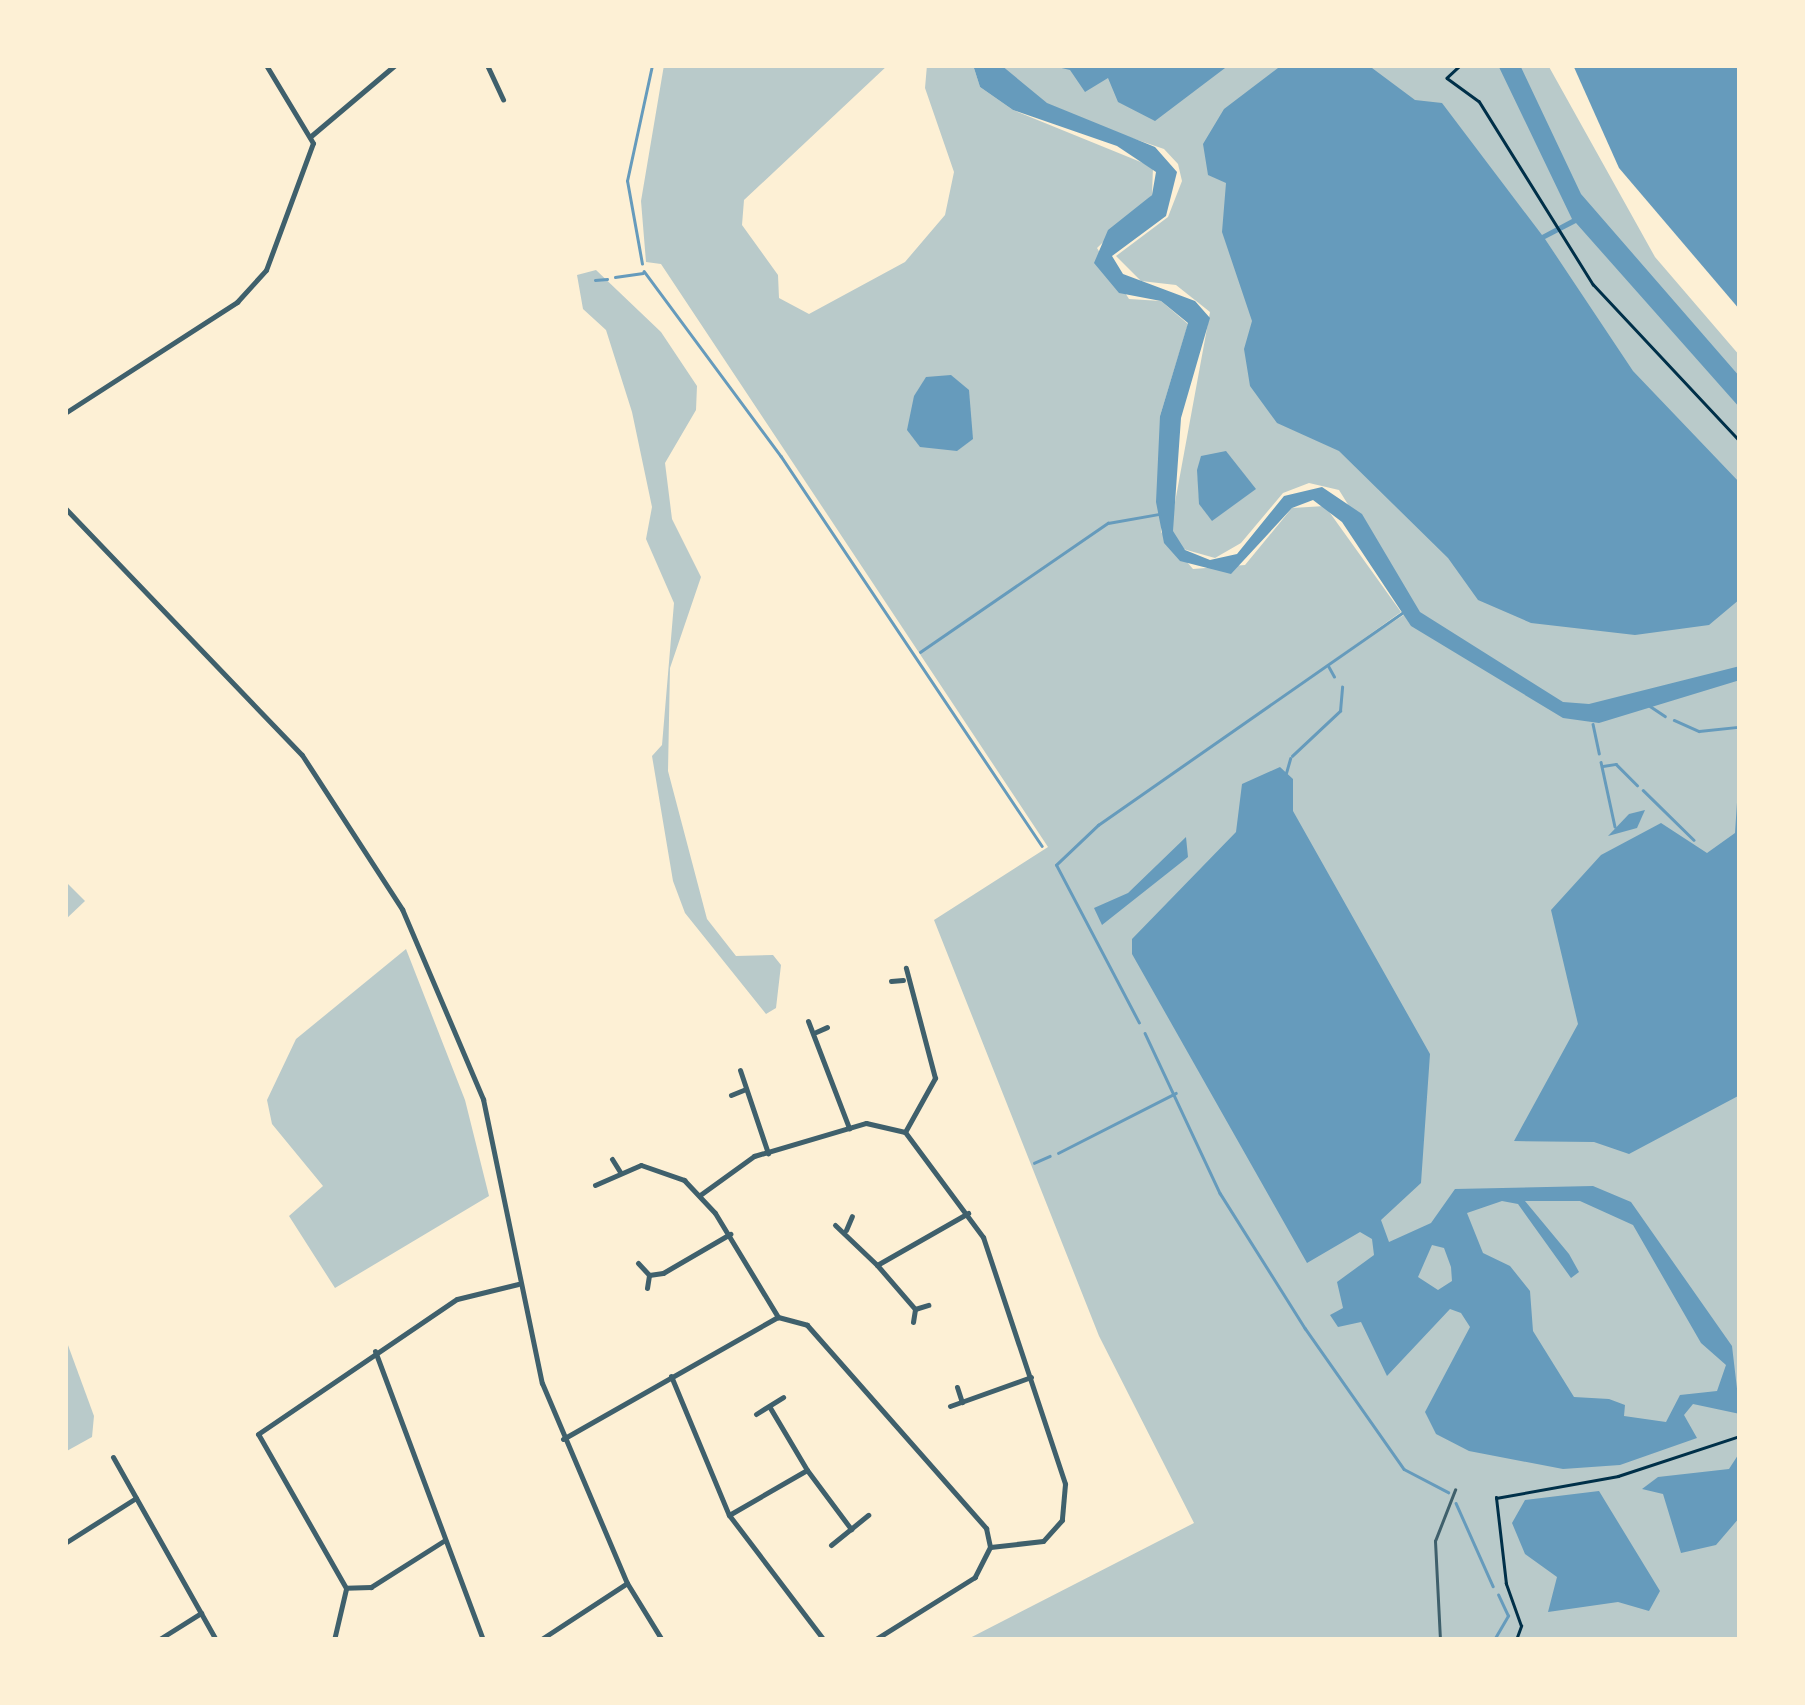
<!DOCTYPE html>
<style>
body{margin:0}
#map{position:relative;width:1805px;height:1705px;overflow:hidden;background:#fdf0d5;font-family:"Work Sans",sans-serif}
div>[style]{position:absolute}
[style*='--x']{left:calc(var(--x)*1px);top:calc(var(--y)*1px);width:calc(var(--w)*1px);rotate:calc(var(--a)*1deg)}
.green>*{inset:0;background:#b9caca}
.water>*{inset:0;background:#669bbc}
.stream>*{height:2.5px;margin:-1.25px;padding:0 1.25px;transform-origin:1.25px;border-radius:1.25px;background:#669bbc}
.path>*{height:2.5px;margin:-1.25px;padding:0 1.25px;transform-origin:1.25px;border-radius:1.25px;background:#003049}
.service>*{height:2.5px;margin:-1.25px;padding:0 1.25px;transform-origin:1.25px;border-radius:1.25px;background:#3f606c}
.minor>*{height:5px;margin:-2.5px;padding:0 2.5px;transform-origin:2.5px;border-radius:2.5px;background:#3f606c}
.tertiary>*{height:5px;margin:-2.5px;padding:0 2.5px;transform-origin:2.5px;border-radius:2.5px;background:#3f606c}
span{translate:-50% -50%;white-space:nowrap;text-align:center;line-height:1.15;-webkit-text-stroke:8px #fdf0d5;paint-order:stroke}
.frame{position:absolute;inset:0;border:68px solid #fdf0d5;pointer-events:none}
</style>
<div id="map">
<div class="green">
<i style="clip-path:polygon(664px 65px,888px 65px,744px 200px,742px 225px,778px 275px,779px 298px,809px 314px,905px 262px,945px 215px,954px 172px,925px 88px,927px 65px,973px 65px,980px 87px,1013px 110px,1153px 167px,1152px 195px,1097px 248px,1129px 299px,1161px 301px,1188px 324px,1160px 416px,1161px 532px,1193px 569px,1245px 565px,1292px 508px,1325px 506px,1401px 612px,1331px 662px,1413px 609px,1339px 490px,1309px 483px,1283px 493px,1241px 543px,1215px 558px,1176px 547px,1169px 535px,1210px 312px,1176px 285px,1141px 281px,1116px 256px,1168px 217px,1182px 181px,1178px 164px,1164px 149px,1064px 115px,1001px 80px,995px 65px,1548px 65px,1655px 257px,1740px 356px,1740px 1640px,966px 1640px,1194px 1523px,1099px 1336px,934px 920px,1048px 847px,661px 264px,646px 262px,641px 201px)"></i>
<i style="clip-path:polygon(596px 270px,661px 332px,697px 386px,696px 410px,665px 463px,672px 519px,701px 577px,670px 668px,668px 771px,707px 919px,736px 956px,773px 955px,781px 965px,776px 1008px,766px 1014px,685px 913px,673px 881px,652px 756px,662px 745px,674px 603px,646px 539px,652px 507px,632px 412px,606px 330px,583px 309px,577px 275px)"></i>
<i style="clip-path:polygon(65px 881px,85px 901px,65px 920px)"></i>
<i style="clip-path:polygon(406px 949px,465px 1100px,489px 1196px,335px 1288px,289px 1216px,323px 1186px,272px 1124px,267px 1100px,296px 1039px)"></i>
<i style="clip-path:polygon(65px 1337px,94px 1416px,92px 1437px,65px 1452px)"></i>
</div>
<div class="water">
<i style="clip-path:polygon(973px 65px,1001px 65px,1047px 103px,1155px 147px,1177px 172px,1166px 216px,1112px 256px,1123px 274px,1195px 301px,1210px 318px,1181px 418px,1173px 531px,1185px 550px,1210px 560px,1237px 554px,1284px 496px,1322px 487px,1362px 514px,1420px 612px,1563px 702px,1589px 704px,1740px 666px,1740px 680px,1599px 723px,1563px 718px,1411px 626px,1342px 522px,1313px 500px,1292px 508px,1231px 574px,1180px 561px,1164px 543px,1156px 502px,1160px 416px,1188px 323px,1161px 301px,1119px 293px,1094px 263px,1108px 230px,1152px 195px,1156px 172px,1117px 146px,1013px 110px,980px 87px)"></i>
<i style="clip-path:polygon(1049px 65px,1180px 67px,1229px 65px,1155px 121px,1118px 102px,1108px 78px,1085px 92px,1070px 70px)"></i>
<i style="clip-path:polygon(1282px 65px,1368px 65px,1415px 100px,1442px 103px,1542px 235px,1572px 219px,1498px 65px,1520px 65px,1581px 194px,1740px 377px,1740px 408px,1576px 223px,1545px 239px,1633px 371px,1740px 483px,1740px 599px,1709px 625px,1635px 635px,1531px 623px,1478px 600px,1448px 558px,1339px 451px,1277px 423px,1250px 386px,1244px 349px,1252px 321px,1222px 232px,1226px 183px,1208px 175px,1203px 144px,1224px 109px)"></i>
<i style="clip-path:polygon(1573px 65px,1740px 65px,1740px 310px,1619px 168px)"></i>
<i style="clip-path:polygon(951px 375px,969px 390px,973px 439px,957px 451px,920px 447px,907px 430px,914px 396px,926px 377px)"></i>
<i style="clip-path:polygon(1226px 451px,1256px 489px,1212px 521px,1199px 504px,1197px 470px,1201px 456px)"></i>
<i style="clip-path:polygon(1740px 756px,1740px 1095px,1629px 1154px,1594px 1142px,1514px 1141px,1578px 1024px,1551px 910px,1601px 855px,1661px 823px,1707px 853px,1735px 833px)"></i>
<i style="clip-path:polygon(evenodd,1280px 767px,1293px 779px,1293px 811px,1430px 1054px,1421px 1183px,1381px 1220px,1389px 1242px,1431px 1223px,1455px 1189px,1593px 1186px,1631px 1202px,1732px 1346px,1740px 1414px,1693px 1404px,1684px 1415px,1697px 1438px,1620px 1465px,1563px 1469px,1469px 1451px,1436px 1434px,1425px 1412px,1470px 1327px,1461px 1313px,1450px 1309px,1387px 1376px,1361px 1322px,1338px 1327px,1330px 1315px,1343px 1308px,1337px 1282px,1374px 1255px,1372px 1239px,1360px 1232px,1307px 1263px,1132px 954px,1132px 939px,1236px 832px,1242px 784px,1280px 767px,1502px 1201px,1518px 1204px,1571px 1278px,1579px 1272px,1569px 1254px,1525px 1201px,1580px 1201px,1633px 1225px,1701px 1343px,1726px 1365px,1717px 1391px,1680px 1395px,1666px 1422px,1624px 1416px,1625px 1405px,1609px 1399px,1574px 1397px,1533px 1331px,1530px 1291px,1510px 1266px,1483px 1253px,1467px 1213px,1502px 1201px,1280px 767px,1432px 1245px,1444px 1248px,1451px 1267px,1452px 1281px,1438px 1290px,1418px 1277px,1432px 1245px)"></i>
<i style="clip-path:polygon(1645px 810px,1637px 828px,1608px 836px,1629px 814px)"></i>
<i style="clip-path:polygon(1186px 837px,1188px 857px,1102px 925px,1094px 908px,1128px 893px)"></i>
<i style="clip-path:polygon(1740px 1452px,1740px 1517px,1716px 1545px,1681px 1553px,1663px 1494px,1642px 1489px,1658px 1477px,1729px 1469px)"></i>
<i style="clip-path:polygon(1599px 1491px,1660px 1591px,1649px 1611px,1618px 1602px,1548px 1612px,1557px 1577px,1525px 1554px,1512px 1523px,1525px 1500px)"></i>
</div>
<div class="stream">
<i style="--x:642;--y:264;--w:84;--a:-100.2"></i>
<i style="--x:627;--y:181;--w:119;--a:-77.8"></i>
<i style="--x:644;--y:271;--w:230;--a:53.5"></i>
<i style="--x:781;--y:456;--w:469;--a:56.2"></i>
<i style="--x:615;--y:277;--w:28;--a:-8"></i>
<i style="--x:595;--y:280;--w:12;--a:-5"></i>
<i style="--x:920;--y:652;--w:228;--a:-34.5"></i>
<i style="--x:1108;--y:523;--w:52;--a:-10"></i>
<i style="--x:1328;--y:665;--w:13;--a:61"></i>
<i style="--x:1650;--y:706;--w:18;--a:34"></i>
<i style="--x:1674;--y:720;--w:27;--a:24"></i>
<i style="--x:1699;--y:731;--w:39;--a:-6"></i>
<i style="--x:1593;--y:724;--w:30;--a:78"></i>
<i style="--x:1292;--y:756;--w:66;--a:-43.2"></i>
<i style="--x:1340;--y:711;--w:24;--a:-85"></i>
<i style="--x:1601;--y:762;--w:66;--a:77.8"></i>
<i style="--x:1603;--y:766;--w:13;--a:-9"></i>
<i style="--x:1616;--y:764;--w:30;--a:45"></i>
<i style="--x:1286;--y:773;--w:15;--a:-74"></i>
<i style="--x:1643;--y:790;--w:71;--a:44.4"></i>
<i style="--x:1139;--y:1023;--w:178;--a:-117.7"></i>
<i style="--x:1056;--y:865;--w:58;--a:-43.6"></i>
<i style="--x:1098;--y:825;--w:371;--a:-34.9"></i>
<i style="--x:1145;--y:1033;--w:177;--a:64.9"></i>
<i style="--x:1220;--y:1193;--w:160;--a:57.8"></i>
<i style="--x:1305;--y:1328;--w:172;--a:54.9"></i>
<i style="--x:1404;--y:1469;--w:50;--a:27.6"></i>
<i style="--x:1058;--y:1153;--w:132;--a:-27"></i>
<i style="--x:1034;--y:1163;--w:17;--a:-24"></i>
<i style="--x:1456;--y:1503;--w:91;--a:66"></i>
<i style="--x:1494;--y:1640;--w:28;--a:-60"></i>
<i style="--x:1508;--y:1616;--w:23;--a:-115"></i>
</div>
<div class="path">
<i style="--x:1461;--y:65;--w:19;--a:137"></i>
<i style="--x:1447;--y:78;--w:39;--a:36"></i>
<i style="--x:1479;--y:101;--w:216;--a:58.1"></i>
<i style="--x:1593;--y:284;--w:215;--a:46.9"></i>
<i style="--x:1516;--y:1640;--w:15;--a:-70"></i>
<i style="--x:1521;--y:1626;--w:45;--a:-109.7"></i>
<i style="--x:1506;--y:1584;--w:87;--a:-96.6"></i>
<i style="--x:1496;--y:1498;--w:124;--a:-10.2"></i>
<i style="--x:1618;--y:1476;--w:128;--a:-18.2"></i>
</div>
<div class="service">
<i style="--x:1440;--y:1640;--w:99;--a:-92.9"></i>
<i style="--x:1435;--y:1541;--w:55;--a:-68.6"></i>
</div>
<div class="minor">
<i style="--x:487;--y:65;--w:38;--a:65"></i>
<i style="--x:311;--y:136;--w:110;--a:-40.2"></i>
<i style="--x:891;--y:981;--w:12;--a:-5"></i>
<i style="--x:808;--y:1021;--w:115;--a:69"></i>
<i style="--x:816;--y:1032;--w:12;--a:-24"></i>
<i style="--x:740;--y:1070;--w:88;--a:71.4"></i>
<i style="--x:731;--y:1095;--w:16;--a:-22"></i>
<i style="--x:905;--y:1132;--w:62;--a:-60.9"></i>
<i style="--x:935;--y:1078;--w:114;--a:-104.8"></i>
<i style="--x:612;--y:1159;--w:15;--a:58"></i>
<i style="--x:595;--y:1185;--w:50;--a:-23.5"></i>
<i style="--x:641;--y:1165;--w:46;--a:19.2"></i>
<i style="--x:684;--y:1180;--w:45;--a:46.8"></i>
<i style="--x:715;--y:1213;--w:122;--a:58.8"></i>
<i style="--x:778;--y:1317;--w:30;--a:15"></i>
<i style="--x:807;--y:1325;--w:271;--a:48.6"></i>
<i style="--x:986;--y:1528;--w:19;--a:78"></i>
<i style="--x:990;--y:1547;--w:34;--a:117"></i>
<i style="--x:975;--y:1577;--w:119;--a:148"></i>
<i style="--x:700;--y:1195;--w:67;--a:-35.8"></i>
<i style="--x:754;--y:1156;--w:117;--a:-16.4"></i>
<i style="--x:866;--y:1123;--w:40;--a:13"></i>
<i style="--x:905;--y:1132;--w:131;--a:53.4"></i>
<i style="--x:983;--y:1237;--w:260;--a:71.6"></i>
<i style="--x:1065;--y:1484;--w:36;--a:95"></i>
<i style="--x:1062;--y:1520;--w:28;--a:132"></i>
<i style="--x:1043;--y:1541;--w:53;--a:173.5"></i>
<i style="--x:835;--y:1225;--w:58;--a:43.6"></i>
<i style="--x:877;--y:1265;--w:105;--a:-29.7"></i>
<i style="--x:846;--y:1230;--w:15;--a:-67"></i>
<i style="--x:638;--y:1263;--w:16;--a:47"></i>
<i style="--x:649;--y:1275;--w:14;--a:-8"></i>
<i style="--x:663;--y:1273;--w:78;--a:-30.2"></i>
<i style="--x:877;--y:1265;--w:58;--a:49.2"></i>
<i style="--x:647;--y:1288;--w:13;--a:-81"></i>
<i style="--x:913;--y:1322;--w:13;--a:-81"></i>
<i style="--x:915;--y:1309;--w:14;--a:-17"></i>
<i style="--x:375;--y:1351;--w:309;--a:69.5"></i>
<i style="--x:671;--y:1376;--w:151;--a:67.4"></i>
<i style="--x:729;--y:1515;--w:157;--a:52.8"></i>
<i style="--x:957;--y:1387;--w:16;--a:72"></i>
<i style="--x:950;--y:1406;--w:86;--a:-19.7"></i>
<i style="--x:756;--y:1414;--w:32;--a:-32"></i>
<i style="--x:563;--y:1439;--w:247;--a:-29.6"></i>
<i style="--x:113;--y:1457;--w:210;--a:60.6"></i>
<i style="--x:807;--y:1470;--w:74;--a:53.3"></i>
<i style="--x:729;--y:1515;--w:90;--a:-30"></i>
<i style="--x:807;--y:1470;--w:74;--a:-120.7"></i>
<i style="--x:445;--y:1540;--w:88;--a:147.6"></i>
<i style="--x:371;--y:1587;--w:25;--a:178"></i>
<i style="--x:346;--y:1588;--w:177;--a:-119.7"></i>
<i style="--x:258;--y:1434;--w:240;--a:-34.2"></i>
<i style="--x:457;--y:1299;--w:63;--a:-13.8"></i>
<i style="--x:65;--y:1543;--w:84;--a:-32.4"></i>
<i style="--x:831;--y:1545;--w:48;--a:-39"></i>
<i style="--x:158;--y:1640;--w:51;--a:-32.1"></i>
<i style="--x:334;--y:1640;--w:52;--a:-76.8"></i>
<i style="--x:540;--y:1640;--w:104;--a:-33.2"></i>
</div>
<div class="tertiary">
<i style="--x:65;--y:413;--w:205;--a:-32.8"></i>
<i style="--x:237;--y:302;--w:43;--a:-47.8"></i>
<i style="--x:266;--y:270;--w:135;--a:-69.7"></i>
<i style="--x:313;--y:143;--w:91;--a:-121.1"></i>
<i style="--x:65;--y:508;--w:342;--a:46.2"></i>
<i style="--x:302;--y:755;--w:184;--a:57"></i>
<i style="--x:402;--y:909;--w:207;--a:66.9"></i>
<i style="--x:483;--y:1099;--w:290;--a:78.3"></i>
<i style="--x:542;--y:1383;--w:217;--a:67"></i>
<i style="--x:627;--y:1583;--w:67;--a:58.4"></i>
</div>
<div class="frame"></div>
</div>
